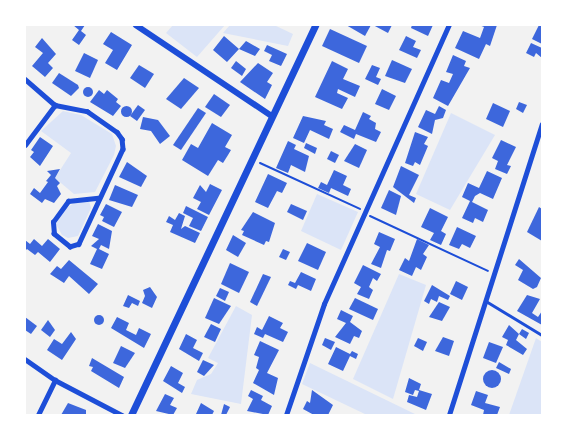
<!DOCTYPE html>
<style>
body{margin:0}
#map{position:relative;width:567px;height:440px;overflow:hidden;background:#f2f2f2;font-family:"Fira Sans Condensed",sans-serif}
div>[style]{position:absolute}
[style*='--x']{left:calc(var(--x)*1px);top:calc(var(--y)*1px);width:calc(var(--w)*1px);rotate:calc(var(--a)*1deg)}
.green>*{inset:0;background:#dbe4f7}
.building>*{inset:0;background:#3d67dc}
.round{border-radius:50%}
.path>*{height:2px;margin:-1px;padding:0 1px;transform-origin:1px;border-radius:1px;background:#1d4ed8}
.service>*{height:2.5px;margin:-1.25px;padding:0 1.25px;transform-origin:1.25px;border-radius:1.25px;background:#1d4ed8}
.minor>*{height:4.5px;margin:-2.25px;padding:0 2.25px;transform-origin:2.25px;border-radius:2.25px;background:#1d4ed8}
.tertiary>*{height:5.5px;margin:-2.75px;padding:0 2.75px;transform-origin:2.75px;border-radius:2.75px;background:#1d4ed8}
.secondary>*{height:7px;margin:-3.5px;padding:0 3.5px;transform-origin:3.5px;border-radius:3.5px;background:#1d4ed8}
span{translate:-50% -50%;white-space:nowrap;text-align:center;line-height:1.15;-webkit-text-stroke:4.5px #fff;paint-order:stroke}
.frame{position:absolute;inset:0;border:26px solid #fff;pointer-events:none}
</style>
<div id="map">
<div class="green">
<i style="clip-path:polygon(173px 25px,225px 25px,197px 57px,166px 33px)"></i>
<i style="clip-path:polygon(230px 25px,274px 25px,293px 34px,288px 46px,223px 33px)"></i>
<i style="clip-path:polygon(63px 111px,81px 115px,112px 134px,116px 146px,114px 155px,95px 192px,74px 194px,55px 178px,71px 153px,41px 131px)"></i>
<i style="clip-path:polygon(451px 113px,495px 135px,450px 210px,416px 194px)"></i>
<i style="clip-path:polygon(317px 194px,358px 212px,341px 250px,301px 231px)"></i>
<i style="clip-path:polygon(89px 201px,91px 208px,78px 236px,68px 238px,62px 235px,56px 224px,64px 210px,74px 203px)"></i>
<i style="clip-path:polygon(399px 274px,426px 285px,393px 399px,353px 379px)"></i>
<i style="clip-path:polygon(236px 306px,252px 315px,241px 404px,191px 394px,197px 380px,211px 374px,218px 363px,208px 358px)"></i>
<i style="clip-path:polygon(536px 338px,542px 342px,542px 415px,509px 415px)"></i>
<i style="clip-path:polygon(310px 363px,417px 415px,367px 415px,302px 384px)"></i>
</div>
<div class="building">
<i style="clip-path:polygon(73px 25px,85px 25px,81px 31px,86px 35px,79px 45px,72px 40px,79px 30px)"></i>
<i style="clip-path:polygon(346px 25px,371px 25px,365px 36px)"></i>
<i style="clip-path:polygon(373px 25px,392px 25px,388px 33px)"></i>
<i style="clip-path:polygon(412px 25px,433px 25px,428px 36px,411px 28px)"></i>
<i style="clip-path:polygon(479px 25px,497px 25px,490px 46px,486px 44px,479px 59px,455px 48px,463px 31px,480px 38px,484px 27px)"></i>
<i style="clip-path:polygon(539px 25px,542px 26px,542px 44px,532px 39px)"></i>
<i style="clip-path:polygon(330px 29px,367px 46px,359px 63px,322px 46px)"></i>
<i style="clip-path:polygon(111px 32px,132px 45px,117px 70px,105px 63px,113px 50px,103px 44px)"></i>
<i style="clip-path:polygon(224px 36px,239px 49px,246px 41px,260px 49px,255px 56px,239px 49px,227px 62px,213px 50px)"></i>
<i style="clip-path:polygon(406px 36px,416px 41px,413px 47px,421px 50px,417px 58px,399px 50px)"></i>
<i style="clip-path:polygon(42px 38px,56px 54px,48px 63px,53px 68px,45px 77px,32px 66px,43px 53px,35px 47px)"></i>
<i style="clip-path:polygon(531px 43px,542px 48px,542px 58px,536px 53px,534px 57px,526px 53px)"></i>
<i style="clip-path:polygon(267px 45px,287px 54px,281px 66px,269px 61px,272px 55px,264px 51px)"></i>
<i style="clip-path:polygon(84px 53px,98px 60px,90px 78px,75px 71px)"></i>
<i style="clip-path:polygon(453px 55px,466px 61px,464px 66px,470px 68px,448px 106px,433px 98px,441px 80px,449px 83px,453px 74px,446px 72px)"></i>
<i style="clip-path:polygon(392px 60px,412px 69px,405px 83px,385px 76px)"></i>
<i style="clip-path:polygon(236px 61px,246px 69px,242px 76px,231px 68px)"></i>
<i style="clip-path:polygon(332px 61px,348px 69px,343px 79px,360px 86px,355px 97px,338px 89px,337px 93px,348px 98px,342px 109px,315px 97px)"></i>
<i style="clip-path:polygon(258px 63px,273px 73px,267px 82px,272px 85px,265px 99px,240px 82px)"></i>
<i style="clip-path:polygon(139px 65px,154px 74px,145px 88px,130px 78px)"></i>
<i style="clip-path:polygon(372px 65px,380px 68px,376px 77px,381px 79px,378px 85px,365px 79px)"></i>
<i style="clip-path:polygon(59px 73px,78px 85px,79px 88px,71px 96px,52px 83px)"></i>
<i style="clip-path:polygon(184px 78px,199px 88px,181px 109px,166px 99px)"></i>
<i class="round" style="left:83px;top:87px;width:10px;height:10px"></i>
<i style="clip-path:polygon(382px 89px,396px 96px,389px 110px,375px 104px)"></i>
<i style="clip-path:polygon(99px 90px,104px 94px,107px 90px,118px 99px,116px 102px,121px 106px,113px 116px,90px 102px)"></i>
<i style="clip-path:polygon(214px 94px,230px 105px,221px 117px,205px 107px)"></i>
<i style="clip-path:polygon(519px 102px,527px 105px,523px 113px,516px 109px)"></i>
<i style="clip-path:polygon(493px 103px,510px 111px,503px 127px,486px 119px)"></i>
<i style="clip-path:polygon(138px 105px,145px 110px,137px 121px,130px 116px)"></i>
<i class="round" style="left:120.5px;top:105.5px;width:11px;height:11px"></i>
<i style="clip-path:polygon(439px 106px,446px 110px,443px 118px,435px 120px,432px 134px,418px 127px,426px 110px,435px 114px)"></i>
<i style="clip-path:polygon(198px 108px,206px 113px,181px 150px,173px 145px)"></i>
<i style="clip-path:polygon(363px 112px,371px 116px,369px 119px,376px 123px,375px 129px,381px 132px,376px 142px,356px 134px,354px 139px,340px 132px,344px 125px,355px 130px)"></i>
<i style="clip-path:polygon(303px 116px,326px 121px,324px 125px,333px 129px,329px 139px,310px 130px,304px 143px,293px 138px)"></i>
<i style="clip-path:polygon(143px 117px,158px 120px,170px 136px,160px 144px,151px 131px,140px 129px)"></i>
<i style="clip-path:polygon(212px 123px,232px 135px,225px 147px,231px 150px,228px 155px,223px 163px,218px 160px,208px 176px,182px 160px,191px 144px,198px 148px)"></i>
<i style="clip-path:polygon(415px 132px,428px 137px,424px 144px,428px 146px,420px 165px,415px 162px,413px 166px,405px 163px)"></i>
<i style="clip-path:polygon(40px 137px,53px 146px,40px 166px,30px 157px,34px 152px,31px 150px)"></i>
<i style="clip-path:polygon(501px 140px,516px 147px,507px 165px,511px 166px,507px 174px,495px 169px,498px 161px,492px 158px)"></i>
<i style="clip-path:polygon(288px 141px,296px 145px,294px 149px,309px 156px,305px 172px,291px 165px,288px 173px,276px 168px)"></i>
<i style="clip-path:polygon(306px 143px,317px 148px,315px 154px,304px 148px)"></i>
<i style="clip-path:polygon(355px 144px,367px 150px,359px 168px,344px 161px)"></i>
<i style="clip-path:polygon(331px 151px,339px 155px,335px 163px,327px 159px)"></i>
<i style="clip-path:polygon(127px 162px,147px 176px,141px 187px,119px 177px)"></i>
<i style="clip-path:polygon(401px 166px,419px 175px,409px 195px,416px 198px,414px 203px,393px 187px)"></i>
<i style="clip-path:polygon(60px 169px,55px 178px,60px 183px,57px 186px,61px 194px,54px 203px,45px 199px,42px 203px,30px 194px,34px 188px,40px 193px,48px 182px,46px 181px,51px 175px,47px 171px)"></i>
<i style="clip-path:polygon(334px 170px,347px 176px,343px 185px,351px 189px,348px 196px,331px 188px,329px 193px,318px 188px,321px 182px,327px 185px)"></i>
<i style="clip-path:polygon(487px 171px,502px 178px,493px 199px,480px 193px,475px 196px,472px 202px,488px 210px,483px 222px,475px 218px,473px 223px,462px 218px,470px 201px,462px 197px,468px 183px,479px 188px)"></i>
<i style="clip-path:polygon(268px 174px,287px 183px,282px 193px,277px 191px,268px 208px,255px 202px)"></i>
<i style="clip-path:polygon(210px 184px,222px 190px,209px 215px,197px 209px,201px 202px,193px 198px,200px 185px,206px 192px)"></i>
<i style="clip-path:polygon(115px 185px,138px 195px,132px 207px,109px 200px)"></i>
<i style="clip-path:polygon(389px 190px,401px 196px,396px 215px,381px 208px)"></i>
<i style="clip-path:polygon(106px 204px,122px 212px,114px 227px,102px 221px,104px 217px,100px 215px)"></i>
<i style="clip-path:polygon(291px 204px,307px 211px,303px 220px,287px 212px)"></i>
<i style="clip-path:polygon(186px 206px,208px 217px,201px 231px,189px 226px,193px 218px,183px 213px)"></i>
<i style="clip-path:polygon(539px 207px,542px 209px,542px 241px,527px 232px)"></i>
<i style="clip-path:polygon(430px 208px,448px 217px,441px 231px,446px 234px,441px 245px,430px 240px,434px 233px,421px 227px)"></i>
<i style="clip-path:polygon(253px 212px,275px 223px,269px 242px,266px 241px,264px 245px,242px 235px,244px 231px,241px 230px)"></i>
<i style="clip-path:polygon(179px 213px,185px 216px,181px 229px,185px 226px,200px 233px,195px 243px,170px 232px,173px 225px,166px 222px,169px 216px,175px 220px)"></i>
<i style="clip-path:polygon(98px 224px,112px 231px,109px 249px,101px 245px,99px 249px,109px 254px,102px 269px,90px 264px,97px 249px,91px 246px,99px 239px,92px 236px)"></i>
<i style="clip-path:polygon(457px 227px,476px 236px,470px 248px,462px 244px,459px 249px,449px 245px)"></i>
<i style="clip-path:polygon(379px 232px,395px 239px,390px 251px,387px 250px,381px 268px,371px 264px,380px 247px,374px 244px)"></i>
<i style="clip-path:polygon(233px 235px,246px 243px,238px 257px,226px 250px)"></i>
<i style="clip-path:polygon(34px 239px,42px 246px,48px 239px,60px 249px,50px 262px,38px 252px,35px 255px,27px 249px,25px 251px,25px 240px,30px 244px)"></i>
<i style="clip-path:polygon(417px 239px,429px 245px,423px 254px,427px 257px,421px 270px,416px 267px,412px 276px,399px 270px,405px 258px,409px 261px)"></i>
<i style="clip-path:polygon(307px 243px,326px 252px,318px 270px,298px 261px)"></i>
<i style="clip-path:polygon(283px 249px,290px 252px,286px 260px,279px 257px)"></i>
<i style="clip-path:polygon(519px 259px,541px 278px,537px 287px,533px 289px,518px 280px,523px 270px,515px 265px)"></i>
<i style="clip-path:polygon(69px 260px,98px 284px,89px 294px,69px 276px,64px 283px,50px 274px,57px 266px,61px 269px)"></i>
<i style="clip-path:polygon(230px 263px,249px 272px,239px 293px,221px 284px)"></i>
<i style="clip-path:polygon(363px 265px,381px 274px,377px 281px,373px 278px,369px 287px,373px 290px,369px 299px,357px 294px,361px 287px,354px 283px)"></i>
<i style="clip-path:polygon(301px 272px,316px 279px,311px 291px,298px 285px,296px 289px,288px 285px,290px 281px,295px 283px)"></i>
<i style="clip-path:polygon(263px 274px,271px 277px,257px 306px,250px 302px)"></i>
<i style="clip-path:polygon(456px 281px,468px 287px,462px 300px,450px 294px)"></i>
<i style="clip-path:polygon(432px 285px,450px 296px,448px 300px,439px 296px,437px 302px,431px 299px,429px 304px,424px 301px)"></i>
<i style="clip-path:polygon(150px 287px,157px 297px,152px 308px,142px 303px,145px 296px,143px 290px)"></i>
<i style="clip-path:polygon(220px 288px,229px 292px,225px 301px,216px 296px)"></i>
<i style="clip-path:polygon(128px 295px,140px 301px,138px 306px,132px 303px,129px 308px,123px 306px)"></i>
<i style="clip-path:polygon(527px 295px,540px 299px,532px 313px,538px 317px,542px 311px,542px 325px,517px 311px)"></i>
<i style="clip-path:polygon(214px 298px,231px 306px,219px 324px,205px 318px)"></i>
<i style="clip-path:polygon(355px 298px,378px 309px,373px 320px,349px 309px)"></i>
<i style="clip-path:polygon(439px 302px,450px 307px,442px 321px,429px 317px)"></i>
<i style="clip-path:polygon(341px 310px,353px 316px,350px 322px,362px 331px,359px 338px,354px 336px,350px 344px,335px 337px,346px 323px,337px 319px)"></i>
<i class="round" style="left:94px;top:315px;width:10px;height:10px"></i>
<i style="clip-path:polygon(269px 316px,283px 323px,280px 328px,288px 332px,283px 342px,265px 334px,263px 338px,254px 334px,257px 327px,262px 330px)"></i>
<i style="clip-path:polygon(25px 317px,37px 326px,31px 334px,25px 330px)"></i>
<i style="clip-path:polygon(117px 317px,129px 323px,126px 330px,136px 335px,139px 328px,151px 334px,144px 348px,111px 328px)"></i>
<i style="clip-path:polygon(48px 320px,55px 330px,50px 337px,41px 330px)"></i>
<i style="clip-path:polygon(211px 324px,221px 329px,215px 342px,204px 337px)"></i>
<i style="clip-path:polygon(509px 325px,519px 334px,522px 329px,529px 333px,526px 339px,519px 334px,516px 340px,527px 349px,523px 355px,506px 345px,508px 340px,502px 337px)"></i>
<i style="clip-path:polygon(71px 332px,76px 339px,62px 360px,47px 350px,54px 339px,62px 344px)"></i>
<i style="clip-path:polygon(186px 334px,197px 340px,193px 348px,203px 353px,199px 361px,179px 349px)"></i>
<i style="clip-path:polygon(443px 337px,454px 341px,449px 356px,435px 351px)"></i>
<i style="clip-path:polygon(325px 338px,335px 342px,331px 350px,322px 345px)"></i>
<i style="clip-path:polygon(418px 338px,427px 342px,423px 351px,414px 346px)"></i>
<i style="clip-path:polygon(260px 341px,279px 350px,267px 373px,278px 378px,274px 395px,253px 383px,259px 370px,256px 368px,259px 357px,254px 355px)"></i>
<i style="clip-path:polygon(489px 342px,503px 347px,496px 363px,483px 358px)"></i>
<i style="clip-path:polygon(121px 346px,135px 353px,125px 368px,113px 363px)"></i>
<i style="clip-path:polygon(336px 347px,350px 354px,352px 351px,358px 354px,356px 359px,350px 356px,343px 371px,328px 364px)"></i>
<i style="clip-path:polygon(92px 358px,124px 377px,119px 388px,91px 371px,93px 367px,89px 366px)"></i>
<i style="clip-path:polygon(203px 360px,214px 365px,204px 376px,197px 372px)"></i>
<i style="clip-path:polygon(499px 362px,511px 369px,509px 374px,496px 368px)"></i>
<i style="clip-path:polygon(171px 366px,183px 373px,178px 383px,185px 387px,182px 393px,163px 381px)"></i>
<i class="round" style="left:483px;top:370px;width:18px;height:18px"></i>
<i style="clip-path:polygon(409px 378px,421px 384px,419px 390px,432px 394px,426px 410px,407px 402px,409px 395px,417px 397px,419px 391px,415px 390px,413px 395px,405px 392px)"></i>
<i style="clip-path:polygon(251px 390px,263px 396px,261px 400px,272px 406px,268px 415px,247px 411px,253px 399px,248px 396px)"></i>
<i style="clip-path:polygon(312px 390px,333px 405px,328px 415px,314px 415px,303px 409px,307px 401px,310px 403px)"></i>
<i style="clip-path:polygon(476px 391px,488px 395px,485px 403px,500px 407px,497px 415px,483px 415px,484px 410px,471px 405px)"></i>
<i style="clip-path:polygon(165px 394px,174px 398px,170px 405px,177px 408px,173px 415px,156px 411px)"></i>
<i style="clip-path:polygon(68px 403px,86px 410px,86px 415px,61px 415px)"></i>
<i style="clip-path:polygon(201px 403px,214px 411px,212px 415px,191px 415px,196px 414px)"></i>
<i style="clip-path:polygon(224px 404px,230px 407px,226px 415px,221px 415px)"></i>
</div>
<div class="path">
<i style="--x:260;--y:163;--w:110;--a:24.7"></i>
<i style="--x:370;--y:216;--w:130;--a:25"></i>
</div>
<div class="service">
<i style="--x:486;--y:301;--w:66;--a:31.3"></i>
</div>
<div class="minor">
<i style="--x:25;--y:79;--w:40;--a:41"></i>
<i style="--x:55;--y:105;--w:33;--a:11"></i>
<i style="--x:87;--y:111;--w:37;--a:35"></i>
<i style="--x:117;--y:132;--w:9;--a:54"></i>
<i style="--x:122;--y:139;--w:10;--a:84"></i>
<i style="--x:123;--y:149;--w:105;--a:114.9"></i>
<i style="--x:79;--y:244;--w:9;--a:162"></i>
<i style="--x:70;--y:247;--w:21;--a:-141"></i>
<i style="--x:54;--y:234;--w:12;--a:-95"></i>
<i style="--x:53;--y:222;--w:26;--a:-54"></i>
<i style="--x:68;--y:201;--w:30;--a:-6"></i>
<i style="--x:25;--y:145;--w:50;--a:-53.1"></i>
<i style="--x:25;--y:359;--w:37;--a:35"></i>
<i style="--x:55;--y:380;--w:76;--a:27.6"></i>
<i style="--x:38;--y:415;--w:39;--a:-64"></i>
<i style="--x:286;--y:415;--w:117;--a:-71.1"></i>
<i style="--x:324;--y:304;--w:306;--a:-65.9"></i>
<i style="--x:449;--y:415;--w:305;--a:-72.3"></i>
</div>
<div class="tertiary">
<i style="--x:136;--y:25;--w:164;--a:33.8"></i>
</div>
<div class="secondary">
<i style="--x:131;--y:415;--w:431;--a:-64.7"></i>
</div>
<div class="frame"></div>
</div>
